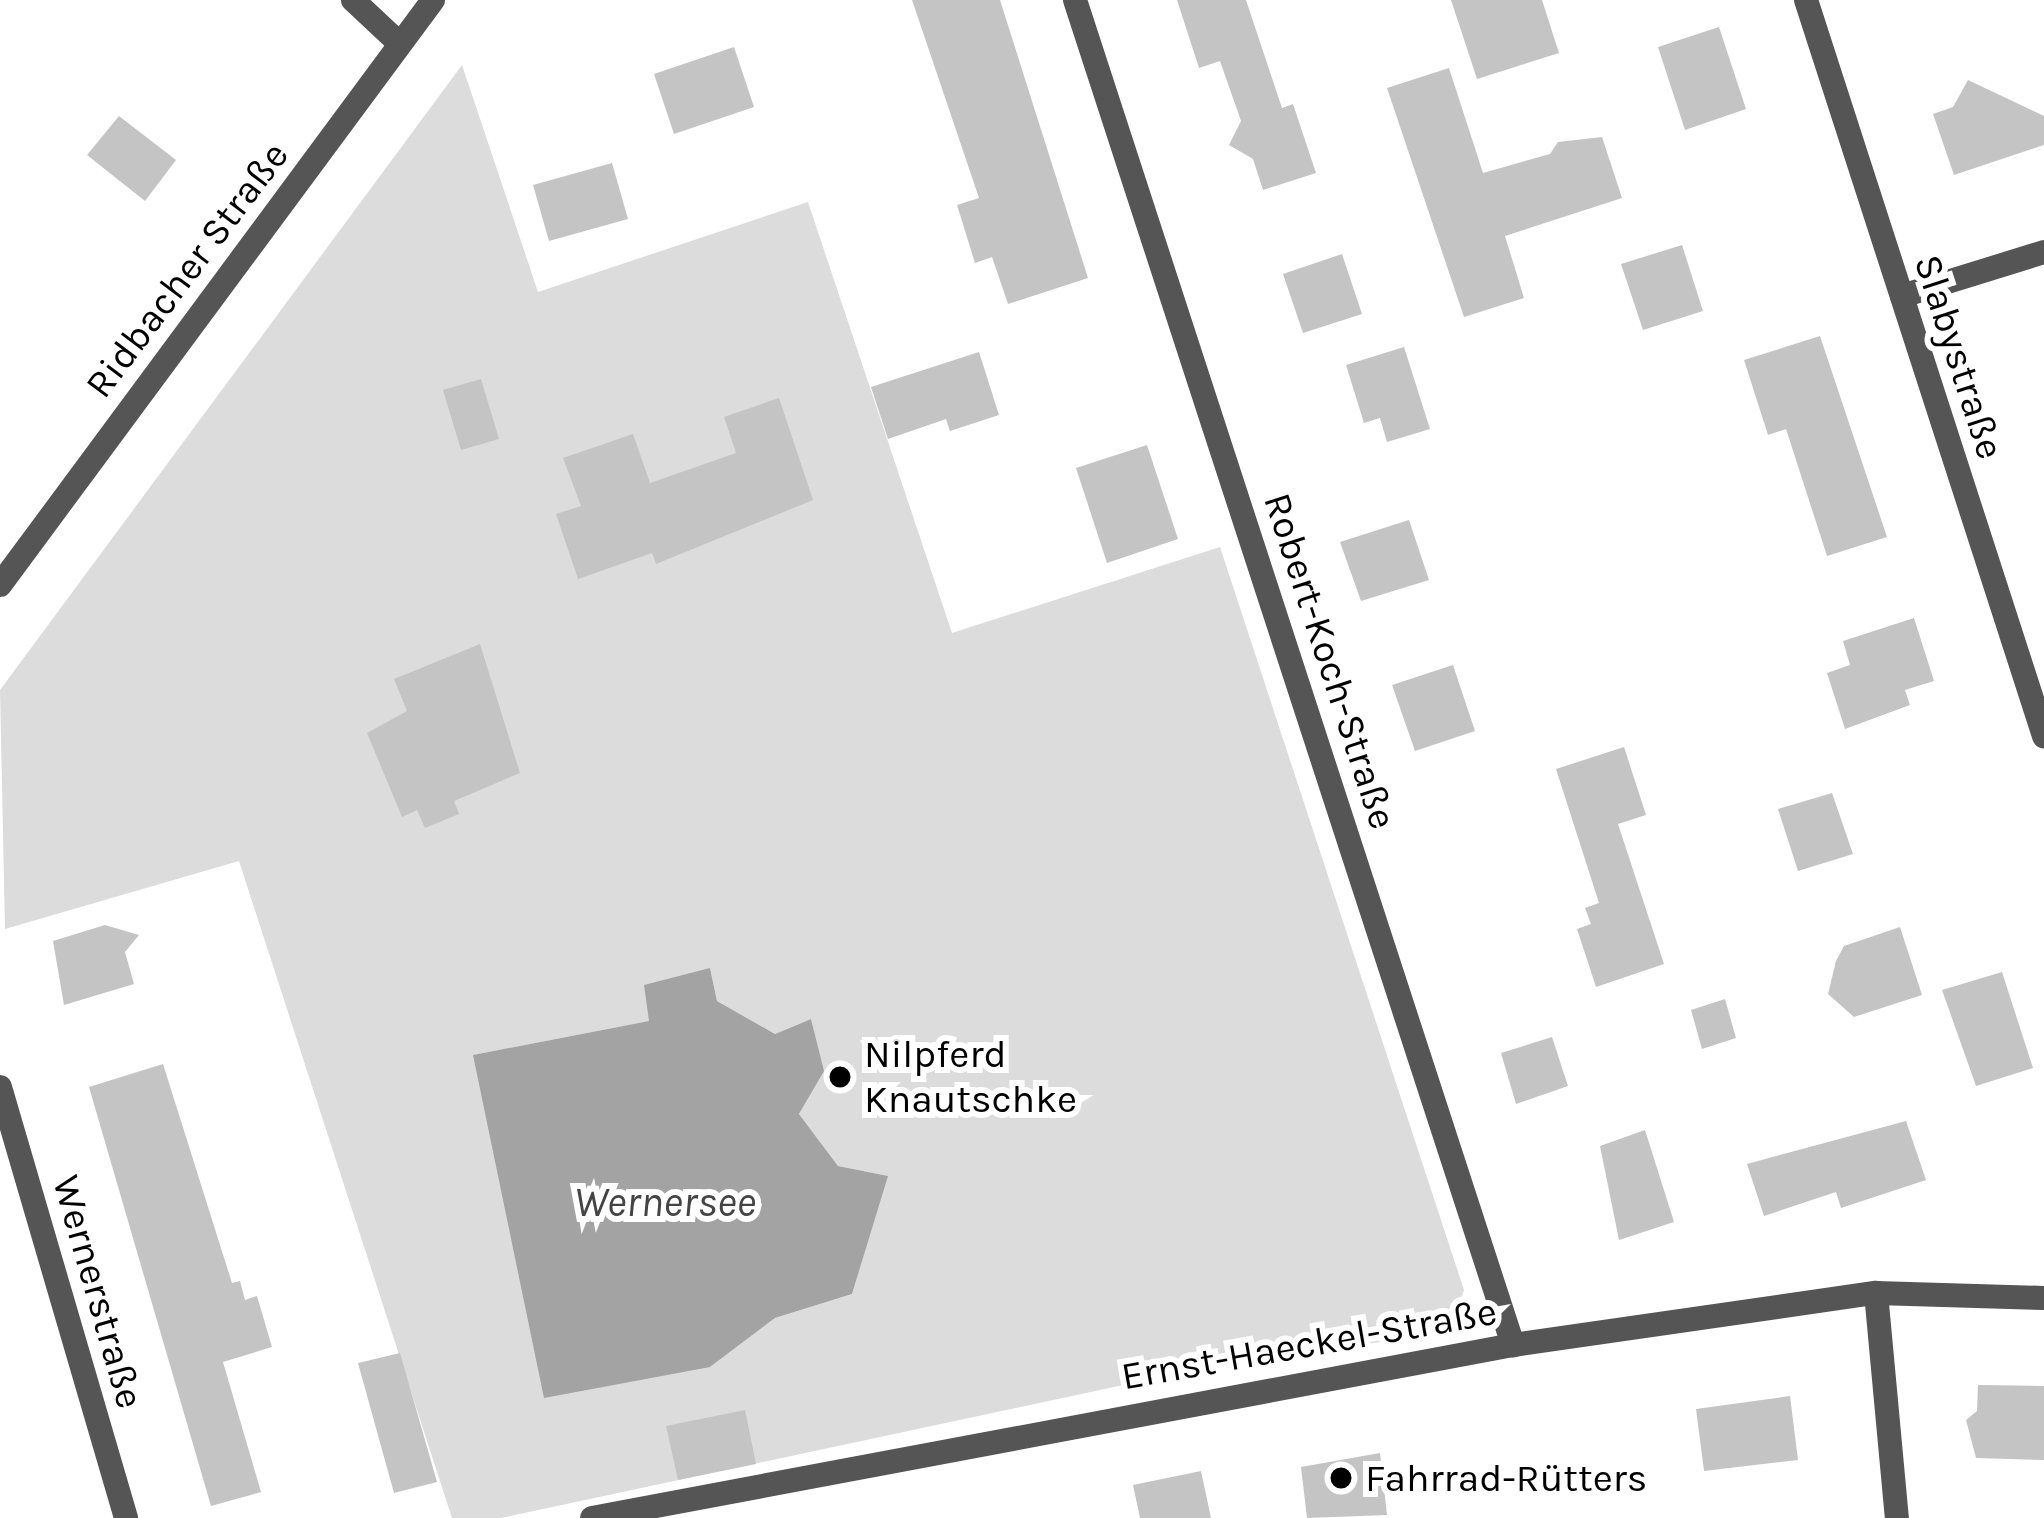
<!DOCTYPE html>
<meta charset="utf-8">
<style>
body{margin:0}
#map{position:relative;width:2044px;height:1518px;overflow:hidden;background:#fff;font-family:Karla,sans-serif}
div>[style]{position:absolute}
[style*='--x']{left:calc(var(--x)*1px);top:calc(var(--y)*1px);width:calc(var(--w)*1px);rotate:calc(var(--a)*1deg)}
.green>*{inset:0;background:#dcdcdc}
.water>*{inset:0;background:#a3a3a3}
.building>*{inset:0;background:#c4c4c4}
.minor>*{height:24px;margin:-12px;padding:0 12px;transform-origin:12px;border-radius:12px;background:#555}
.tertiary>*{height:24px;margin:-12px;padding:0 12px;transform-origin:12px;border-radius:12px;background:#555}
.dots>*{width:33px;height:33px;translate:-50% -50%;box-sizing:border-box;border:6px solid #fff;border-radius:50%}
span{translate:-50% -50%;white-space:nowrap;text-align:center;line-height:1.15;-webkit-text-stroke:12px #fff;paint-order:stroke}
.street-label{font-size:39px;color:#000}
.poi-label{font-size:39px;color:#000}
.left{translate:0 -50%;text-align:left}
.water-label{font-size:42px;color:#444;font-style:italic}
</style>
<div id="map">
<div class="green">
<i style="clip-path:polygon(evenodd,462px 65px,538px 292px,808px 202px,952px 633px,1220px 547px,1464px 1290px,1450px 1332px,1212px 1366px,501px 1518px,452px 1518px,239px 861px,5px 929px,0 690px,462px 65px,710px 968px,717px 1001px,775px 1034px,811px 1019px,823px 1071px,799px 1114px,838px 1166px,887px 1176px,852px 1294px,775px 1318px,710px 1367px,473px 1055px,650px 1021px,710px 968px)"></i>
</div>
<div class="water">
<i style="clip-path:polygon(710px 968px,717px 1001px,775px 1034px,811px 1019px,824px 1071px,799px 1114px,838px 1166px,888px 1176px,852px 1294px,775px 1318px,710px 1367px,544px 1398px,473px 1055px,649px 1021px,644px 985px)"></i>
</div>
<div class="building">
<i style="clip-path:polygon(912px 0,1000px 0,1088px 278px,1008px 304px,992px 257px,975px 263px,957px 205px,979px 198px)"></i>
<i style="clip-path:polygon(1177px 0,1246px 0,1282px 108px,1293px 104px,1316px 173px,1263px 190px,1253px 159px,1229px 145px,1241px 121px,1220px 61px,1199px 68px)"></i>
<i style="clip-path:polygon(1451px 0,1542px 0,1559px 53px,1477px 79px)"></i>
<i style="clip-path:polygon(1719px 27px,1746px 109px,1685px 130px,1658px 47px)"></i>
<i style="clip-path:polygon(734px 47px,754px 107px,674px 134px,654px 74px)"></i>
<i style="clip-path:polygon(1449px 68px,1483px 173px,1550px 154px,1558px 142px,1602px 137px,1622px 198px,1505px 236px,1524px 298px,1464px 317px,1387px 88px)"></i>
<i style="clip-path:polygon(1968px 80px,2044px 116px,2044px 145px,1954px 175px,1933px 114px,1953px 107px)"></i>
<i style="clip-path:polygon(119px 116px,176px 160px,145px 201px,87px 155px)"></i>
<i style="clip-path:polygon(612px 163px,628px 219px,549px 241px,533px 185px)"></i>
<i style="clip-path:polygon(1682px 245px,1703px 311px,1643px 330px,1621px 264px)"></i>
<i style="clip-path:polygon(1342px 254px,1362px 314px,1303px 333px,1283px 274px)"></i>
<i style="clip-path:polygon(1820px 336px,1887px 537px,1827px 556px,1786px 429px,1768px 435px,1744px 360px)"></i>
<i style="clip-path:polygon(1404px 347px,1430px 429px,1387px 442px,1380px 418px,1364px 423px,1346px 365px)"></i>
<i style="clip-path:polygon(979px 352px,999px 415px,950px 431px,946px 419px,888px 439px,871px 387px)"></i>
<i style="clip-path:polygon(481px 379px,499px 439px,461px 450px,443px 390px)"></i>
<i style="clip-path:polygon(779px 398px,813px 500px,656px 564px,652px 553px,578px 579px,556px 514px,581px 506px,563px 458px,633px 434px,650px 483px,736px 453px,724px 417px)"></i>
<i style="clip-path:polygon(1147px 445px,1178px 539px,1107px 563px,1076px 468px)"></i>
<i style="clip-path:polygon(1409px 520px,1429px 580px,1361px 601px,1340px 542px)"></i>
<i style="clip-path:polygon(1914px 618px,1934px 681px,1905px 690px,1910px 705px,1845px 729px,1827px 673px,1850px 665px,1843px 641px)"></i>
<i style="clip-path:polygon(480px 644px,520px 773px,454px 801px,459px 814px,425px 828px,417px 810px,402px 817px,367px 733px,407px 711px,394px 679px)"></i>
<i style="clip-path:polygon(1453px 665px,1475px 731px,1415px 751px,1392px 685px)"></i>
<i style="clip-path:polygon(1624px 747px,1646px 815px,1618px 824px,1664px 964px,1596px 987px,1577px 929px,1591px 924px,1585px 908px,1599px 903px,1556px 769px)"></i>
<i style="clip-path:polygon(1832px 793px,1853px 854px,1798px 871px,1778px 809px)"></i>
<i style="clip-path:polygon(105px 925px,139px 935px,125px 952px,134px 984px,64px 1005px,53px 941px)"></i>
<i style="clip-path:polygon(1900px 927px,1922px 995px,1854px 1017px,1828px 994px,1836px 961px,1844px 946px)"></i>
<i style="clip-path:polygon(2002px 972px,2033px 1068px,1976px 1086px,1942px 990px)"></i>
<i style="clip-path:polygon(1725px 999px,1736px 1038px,1702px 1049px,1691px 1010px)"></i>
<i style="clip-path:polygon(1552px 1037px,1568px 1086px,1516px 1104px,1501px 1053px)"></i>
<i style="clip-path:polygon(163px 1064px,232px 1283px,240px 1281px,245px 1300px,257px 1296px,272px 1347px,223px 1362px,261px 1492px,211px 1506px,89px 1087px)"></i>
<i style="clip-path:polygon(1906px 1121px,1926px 1180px,1841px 1208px,1836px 1192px,1764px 1216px,1747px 1164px)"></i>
<i style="clip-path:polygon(1645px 1130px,1674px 1222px,1619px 1240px,1600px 1146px)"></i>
<i style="clip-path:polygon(400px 1353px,437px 1482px,394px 1493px,358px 1363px)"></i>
<i style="clip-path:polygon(1978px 1385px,2044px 1386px,2044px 1460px,1976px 1458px,1966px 1420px,1977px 1411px)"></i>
<i style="clip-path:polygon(1790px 1396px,1798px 1460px,1704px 1471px,1696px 1409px)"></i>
<i style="clip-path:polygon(745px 1410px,756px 1464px,678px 1480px,666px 1426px)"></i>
<i style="clip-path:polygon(1380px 1453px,1387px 1515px,1307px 1518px,1301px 1467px)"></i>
<i style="clip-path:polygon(1201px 1471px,1211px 1518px,1140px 1518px,1133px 1485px)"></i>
</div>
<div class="minor">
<i style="--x:353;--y:0;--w:64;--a:43.1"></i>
<i style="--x:1075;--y:0;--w:1415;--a:71.96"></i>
<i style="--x:1806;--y:0;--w:774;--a:72.08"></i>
<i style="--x:1902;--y:296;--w:149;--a:-17.2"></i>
<i style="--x:0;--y:1087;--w:449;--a:73.7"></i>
<i style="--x:1876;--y:1293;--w:226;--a:84.7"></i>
<i style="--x:592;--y:1518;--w:937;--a:-10.64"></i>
<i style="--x:1513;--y:1345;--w:367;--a:-8.2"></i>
<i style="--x:1876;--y:1293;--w:168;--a:1.7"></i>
</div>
<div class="tertiary">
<i style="--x:0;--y:585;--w:728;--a:-53.49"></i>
</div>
<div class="dots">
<i style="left:840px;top:1077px;background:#000"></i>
<i style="left:1341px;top:1478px;background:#000"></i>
</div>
<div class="street-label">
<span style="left:187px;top:270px;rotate:-53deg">Ridbacher Straße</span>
<span style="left:1959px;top:357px;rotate:72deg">Slabystraße</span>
<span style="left:1330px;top:661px;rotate:72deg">Robert-Koch-Straße</span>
<span style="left:98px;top:1292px;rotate:74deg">Wernerstraße</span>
<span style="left:1309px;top:1344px;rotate:-10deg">Ernst-Haeckel-Straße</span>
</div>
<div class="poi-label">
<span class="left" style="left:864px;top:1077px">Nilpferd<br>Knautschke</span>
<span class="left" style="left:1365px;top:1478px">Fahrrad-Rütters</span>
</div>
<div class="water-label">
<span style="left:665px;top:1202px">Wernersee</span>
</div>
</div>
